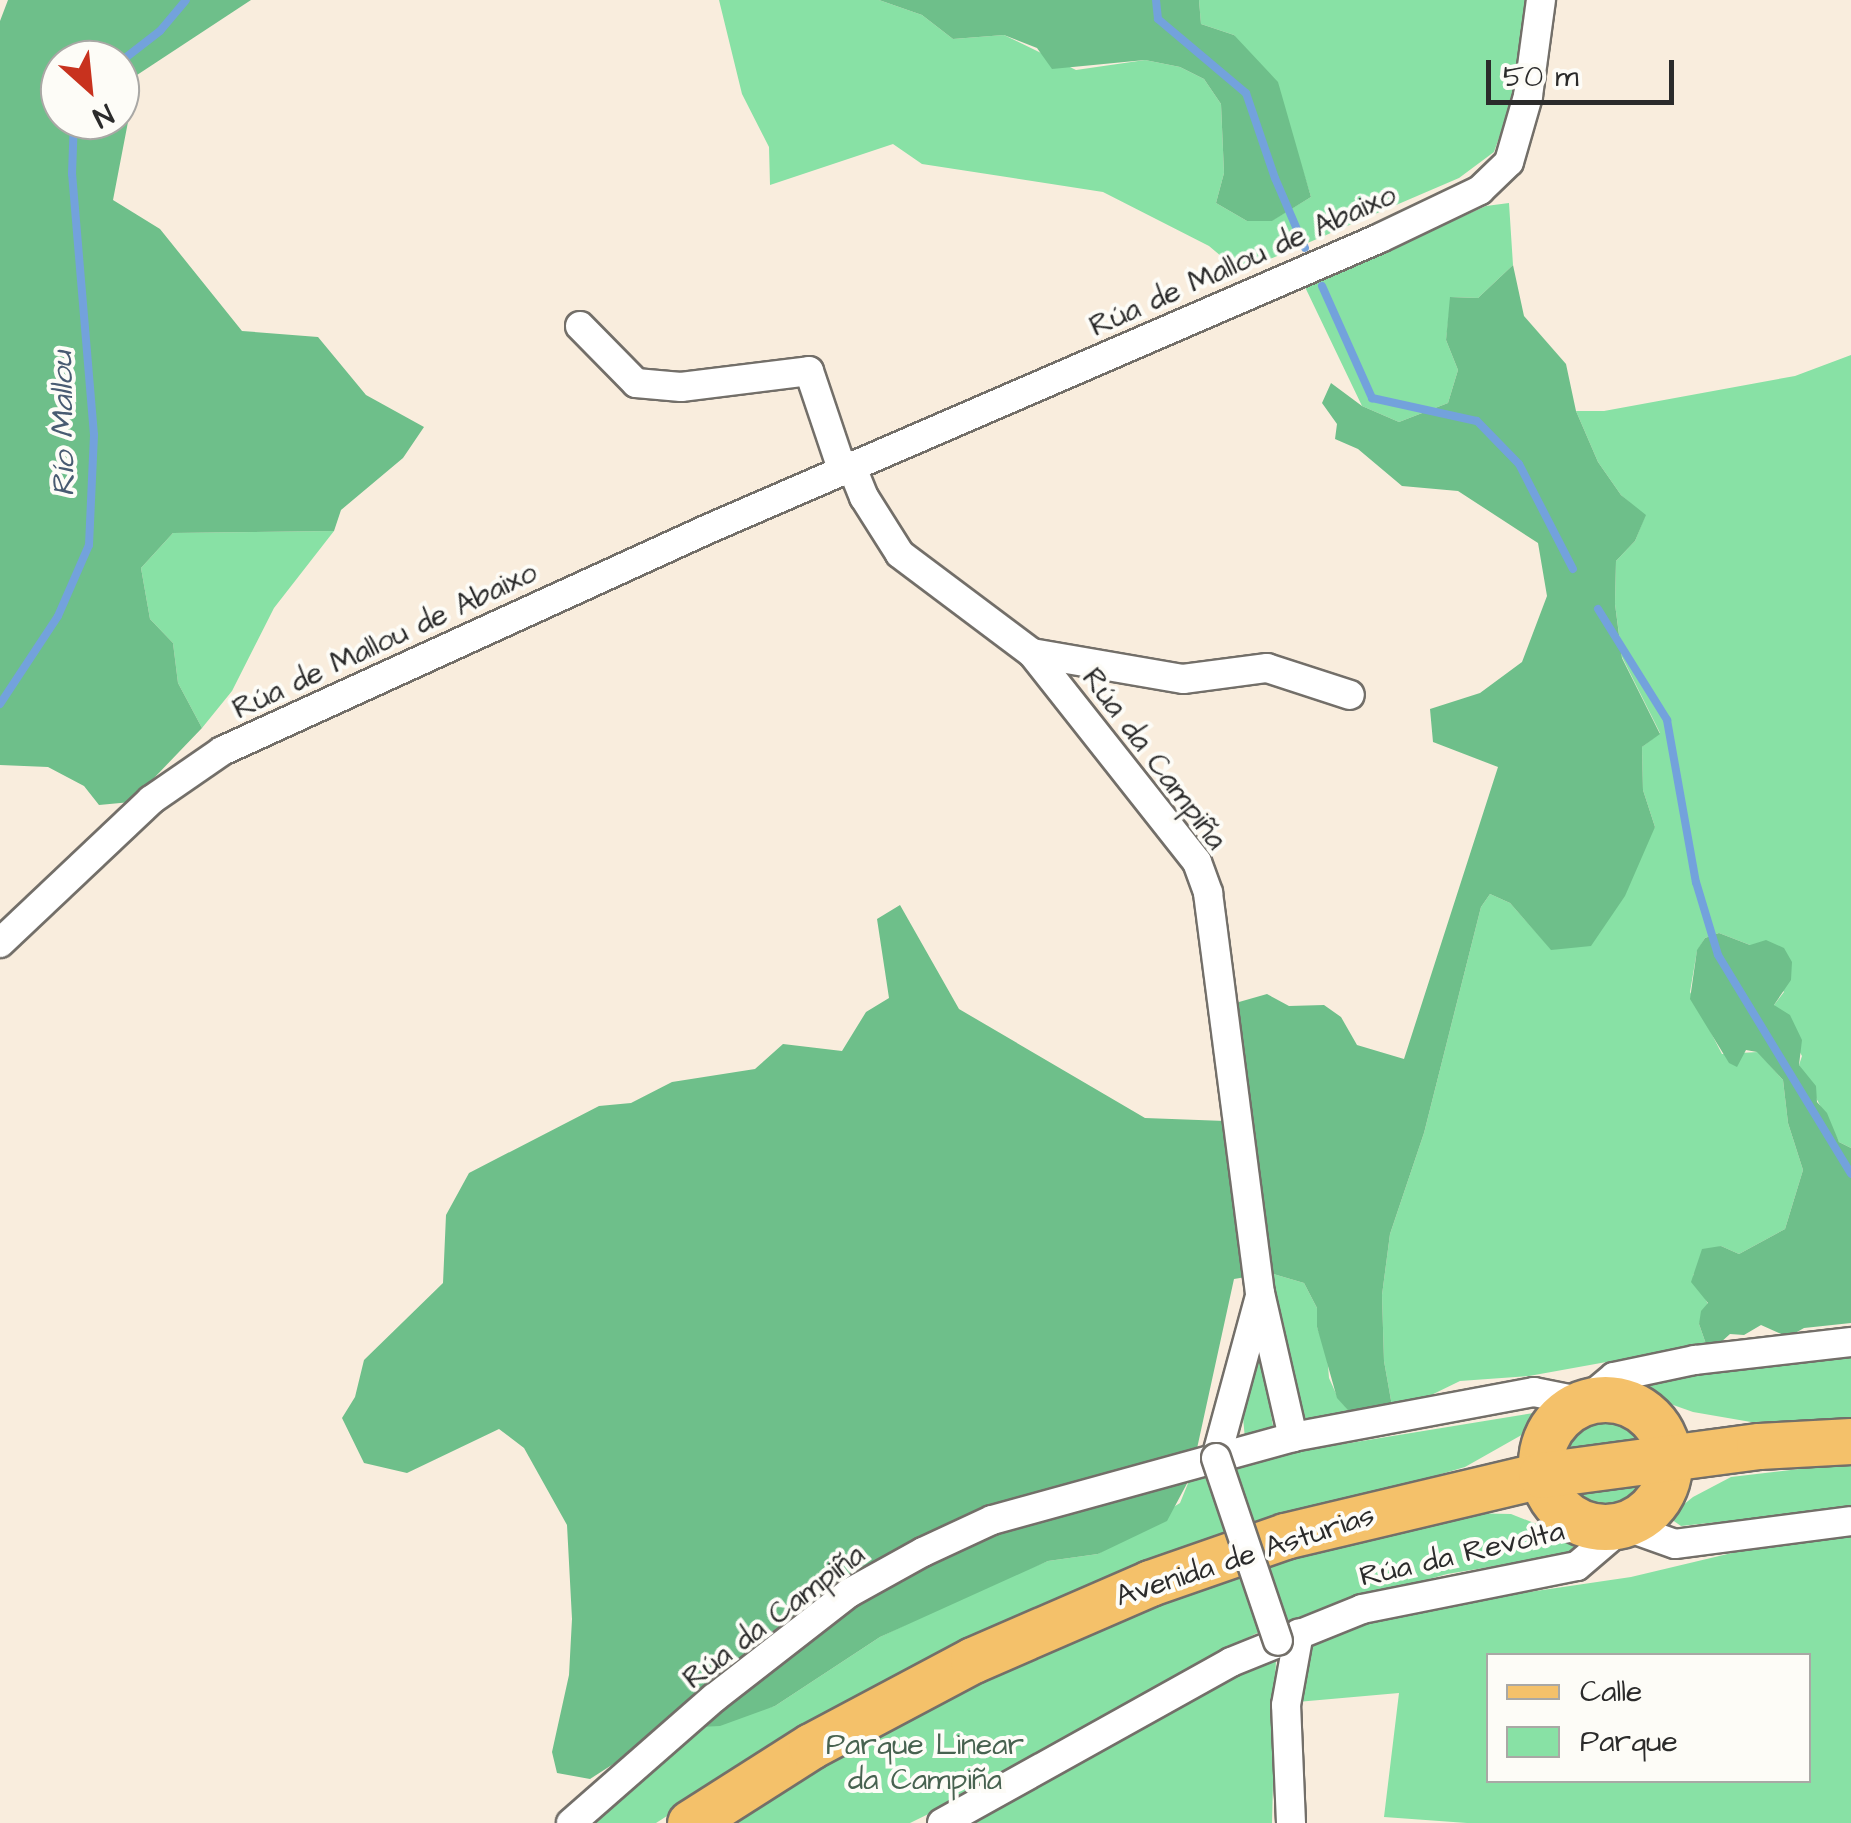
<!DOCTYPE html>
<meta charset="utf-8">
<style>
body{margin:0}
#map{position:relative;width:1851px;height:1823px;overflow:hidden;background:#f9eddd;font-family:"Architects Daughter",sans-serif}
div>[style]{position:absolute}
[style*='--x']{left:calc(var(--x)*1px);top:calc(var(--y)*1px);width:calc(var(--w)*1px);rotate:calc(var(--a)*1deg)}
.green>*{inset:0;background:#88e1a5}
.forest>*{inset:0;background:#6ebf8a}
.stream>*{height:8px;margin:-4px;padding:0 4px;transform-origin:4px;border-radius:4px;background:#73a2dc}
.roads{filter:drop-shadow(2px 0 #736f69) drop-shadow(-2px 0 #736f69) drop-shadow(0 2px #736f69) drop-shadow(0 -2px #736f69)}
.minor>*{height:28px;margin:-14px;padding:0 14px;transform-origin:14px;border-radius:14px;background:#fff}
.primary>*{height:45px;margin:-22.5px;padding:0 22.5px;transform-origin:22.5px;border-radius:22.5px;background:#f4c16a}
.primary>.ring{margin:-22.5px;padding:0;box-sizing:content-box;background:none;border:45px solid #f4c16a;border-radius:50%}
.bridges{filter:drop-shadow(2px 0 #736f69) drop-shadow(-2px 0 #736f69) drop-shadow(0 2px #736f69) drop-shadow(0 -2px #736f69)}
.minor-bridge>*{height:28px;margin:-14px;padding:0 14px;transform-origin:14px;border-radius:14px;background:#fff}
span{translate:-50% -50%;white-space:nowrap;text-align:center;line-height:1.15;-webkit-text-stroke:8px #fdfcf7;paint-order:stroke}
.street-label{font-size:30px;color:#2b2b2b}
.park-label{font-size:30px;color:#476250}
.water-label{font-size:32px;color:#485b72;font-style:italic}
.legend{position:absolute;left:1486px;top:1653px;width:325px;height:130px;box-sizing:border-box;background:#fdfcf7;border:2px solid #a9a8a5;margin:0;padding:12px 18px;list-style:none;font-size:30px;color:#2b2b2b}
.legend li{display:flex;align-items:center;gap:20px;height:50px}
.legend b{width:50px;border:2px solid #a9a8a5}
.north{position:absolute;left:40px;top:40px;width:100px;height:100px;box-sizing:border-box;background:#fdfcf7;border:2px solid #a9a8a5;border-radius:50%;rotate:153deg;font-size:28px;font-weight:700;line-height:40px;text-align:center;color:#2b2b2b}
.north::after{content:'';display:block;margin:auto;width:35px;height:45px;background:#c8321e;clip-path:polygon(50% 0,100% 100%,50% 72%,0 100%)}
.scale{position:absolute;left:1486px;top:60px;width:188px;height:45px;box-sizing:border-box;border:5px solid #2b2b2b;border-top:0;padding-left:12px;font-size:30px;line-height:35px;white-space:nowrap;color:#2b2b2b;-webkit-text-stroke:8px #fdfcf7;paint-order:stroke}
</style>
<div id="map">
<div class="green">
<i style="clip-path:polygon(719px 0,879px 0,922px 15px,953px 39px,1004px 35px,1076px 70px,1145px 60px,1180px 67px,1204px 79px,1221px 104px,1224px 173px,1216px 203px,1247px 221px,1271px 221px,1311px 197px,1295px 145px,1234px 35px,1201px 24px,1199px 0,1525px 0,1518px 84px,1494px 152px,1459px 178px,1240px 272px,1209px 246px,1103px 192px,922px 164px,893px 144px,770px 185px,769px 147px,742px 94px)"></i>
<i style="clip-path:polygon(1509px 203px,1513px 265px,1478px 298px,1451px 297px,1446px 340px,1458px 370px,1448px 403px,1399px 422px,1362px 406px,1305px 287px,1486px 206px)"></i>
<i style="clip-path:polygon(1851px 355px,1851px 1148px,1839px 1142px,1799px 1065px,1802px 1056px,1774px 1005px,1784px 992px,1750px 945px,1719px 933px,1705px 938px,1697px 951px,1690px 992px,1722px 1054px,1758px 1052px,1783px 1080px,1788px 1123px,1803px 1170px,1785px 1229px,1739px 1254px,1721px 1246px,1699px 1258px,1700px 1268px,1693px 1275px,1708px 1304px,1699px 1324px,1706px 1344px,1529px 1376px,1460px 1381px,1421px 1400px,1392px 1406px,1384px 1361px,1382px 1295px,1390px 1234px,1424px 1133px,1481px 907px,1490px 894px,1510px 903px,1551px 949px,1655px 827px,1643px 790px,1642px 747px,1660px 733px,1622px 657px,1615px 604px,1616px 561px,1635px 541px,1645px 516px,1621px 495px,1598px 462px,1576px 411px,1604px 411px,1795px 376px)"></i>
<i style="clip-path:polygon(334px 531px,274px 608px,232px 691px,202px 728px,178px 683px,173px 643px,150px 619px,141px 568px,173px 533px)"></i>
<i style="clip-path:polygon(1270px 1273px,1304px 1283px,1317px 1308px,1317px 1327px,1327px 1354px,1329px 1378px,1338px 1398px,1356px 1419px,1298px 1424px,1284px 1363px,1285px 1329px)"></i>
<i style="clip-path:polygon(1259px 1341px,1274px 1432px,1245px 1439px,1242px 1406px)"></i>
<i style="clip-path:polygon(1851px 1355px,1851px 1421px,1751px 1422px,1693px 1412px,1645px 1395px,1650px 1382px,1659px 1378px)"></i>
<i style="clip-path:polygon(1540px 1412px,1539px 1425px,1465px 1467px,1209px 1542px,824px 1716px,656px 1823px,590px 1823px,696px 1727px,775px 1706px,880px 1637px,993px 1583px,1048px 1561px,1098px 1554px,1180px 1503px,1191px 1476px,1239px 1461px)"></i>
<i style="clip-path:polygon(1611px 1418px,1635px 1426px,1645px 1439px,1564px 1449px,1584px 1426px)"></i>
<i style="clip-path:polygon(1851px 1463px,1851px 1508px,1681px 1526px,1668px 1517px,1693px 1497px,1731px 1477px)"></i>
<i style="clip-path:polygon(1653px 1478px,1643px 1494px,1620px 1507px,1592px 1507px,1571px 1490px)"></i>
<i style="clip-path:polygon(1462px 1513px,1511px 1514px,1585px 1543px,1581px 1552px,1447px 1574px,1313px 1612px,1255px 1634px,1177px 1674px,1039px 1760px,910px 1823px,723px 1823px,876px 1731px,1065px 1641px,1200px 1588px,1320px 1547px)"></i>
<i style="clip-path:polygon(evenodd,1851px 1536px,1851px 1823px,1467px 1823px,1384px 1817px,1399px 1693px,1297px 1702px,1306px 1648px,1326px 1635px,1381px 1614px,1631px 1577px,1757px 1547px,1851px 1536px,1488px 1656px,1808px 1656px,1808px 1780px,1488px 1780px,1488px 1656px)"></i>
<i style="clip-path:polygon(1276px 1656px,1272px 1823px,965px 1823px,1137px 1730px)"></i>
</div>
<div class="forest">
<i style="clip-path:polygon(evenodd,8px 0,251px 0,137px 75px,113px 200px,160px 229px,242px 331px,318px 337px,366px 395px,424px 427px,403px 458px,341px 510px,334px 531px,173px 533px,141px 568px,150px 619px,173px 643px,178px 683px,202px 728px,131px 802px,99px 805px,84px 786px,48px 767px,0 765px,0 21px,8px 0,60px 60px,120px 60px,120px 120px,60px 120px,60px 60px)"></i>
<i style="clip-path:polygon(879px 0,1199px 0,1201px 24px,1234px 35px,1278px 82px,1311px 197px,1272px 221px,1247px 221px,1216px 203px,1224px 173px,1221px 104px,1204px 79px,1180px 67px,1145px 60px,1052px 69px,1037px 48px,1004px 35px,953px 39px,922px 15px)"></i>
<i style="clip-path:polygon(1513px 265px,1524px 316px,1566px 364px,1576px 411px,1598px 462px,1621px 495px,1646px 515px,1635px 541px,1616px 561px,1615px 604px,1622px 658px,1660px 734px,1642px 747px,1643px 790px,1655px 827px,1625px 896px,1591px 946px,1551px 950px,1510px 903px,1490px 894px,1481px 907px,1424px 1133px,1390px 1234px,1382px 1295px,1384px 1361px,1392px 1406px,1356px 1419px,1337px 1398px,1317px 1327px,1317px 1308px,1304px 1283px,1270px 1273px,1234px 1279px,1191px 1476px,1167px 1521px,1098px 1554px,1048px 1561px,880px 1637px,775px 1706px,720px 1726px,656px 1729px,632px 1752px,590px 1779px,557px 1773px,552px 1752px,569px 1675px,572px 1619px,567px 1525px,524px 1448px,499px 1429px,407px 1473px,364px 1463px,342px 1418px,355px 1397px,364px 1360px,443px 1283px,446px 1215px,469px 1173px,599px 1106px,631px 1103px,672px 1082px,755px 1069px,783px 1044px,842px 1051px,866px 1012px,889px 998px,877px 919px,900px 905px,959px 1009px,1145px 1118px,1225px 1121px,1217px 1042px,1239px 1002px,1267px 994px,1289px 1006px,1324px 1005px,1341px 1017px,1357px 1045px,1404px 1059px,1498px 767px,1433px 742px,1430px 709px,1480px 693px,1522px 662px,1547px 596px,1538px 543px,1458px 491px,1402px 486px,1358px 449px,1335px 439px,1337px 424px,1322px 403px,1331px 383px,1362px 406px,1399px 422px,1448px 403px,1458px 370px,1446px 340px,1450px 297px,1478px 298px)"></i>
<i style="clip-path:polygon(1719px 933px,1750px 945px,1766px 940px,1784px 948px,1792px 962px,1791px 980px,1774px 1005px,1790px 1015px,1802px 1040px,1799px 1065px,1816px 1086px,1817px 1102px,1827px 1113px,1839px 1142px,1851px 1148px,1851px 1323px,1804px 1328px,1788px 1337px,1761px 1325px,1744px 1335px,1730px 1334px,1720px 1343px,1706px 1344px,1699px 1324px,1701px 1311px,1708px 1303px,1691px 1282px,1702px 1249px,1721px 1246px,1739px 1254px,1785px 1229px,1803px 1170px,1788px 1123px,1783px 1080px,1757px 1052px,1746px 1050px,1737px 1067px,1729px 1063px,1690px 999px,1697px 950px,1705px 938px)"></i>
</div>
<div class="stream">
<i style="--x:1156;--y:0;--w:19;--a:84"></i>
<i style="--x:1158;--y:19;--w:115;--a:40.1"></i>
<i style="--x:1246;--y:93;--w:90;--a:71.2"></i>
<i style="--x:1275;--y:178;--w:76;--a:66.8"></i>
<i style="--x:120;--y:62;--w:51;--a:-37.8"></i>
<i style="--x:160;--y:31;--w:40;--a:-50"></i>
<i style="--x:1322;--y:286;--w:123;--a:65.9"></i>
<i style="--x:1372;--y:398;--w:107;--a:12.4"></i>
<i style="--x:1477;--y:421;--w:60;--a:45.7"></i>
<i style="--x:1519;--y:464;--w:118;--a:62.8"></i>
<i style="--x:1598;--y:609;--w:131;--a:58.1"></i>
<i style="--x:1667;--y:720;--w:165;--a:79.9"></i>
<i style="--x:1696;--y:882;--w:76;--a:73.2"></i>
<i style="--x:1718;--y:955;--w:256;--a:58.7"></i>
<i style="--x:0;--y:704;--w:105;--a:-56.6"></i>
<i style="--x:58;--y:616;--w:77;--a:-66.4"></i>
<i style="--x:89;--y:545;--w:110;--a:-87.4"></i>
<i style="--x:94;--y:435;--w:262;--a:-94.8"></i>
<i style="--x:72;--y:174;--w:54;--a:-87.9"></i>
</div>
<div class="roads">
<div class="minor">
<i style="--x:580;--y:326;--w:80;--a:45.5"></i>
<i style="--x:636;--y:383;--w:45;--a:5.1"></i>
<i style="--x:681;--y:387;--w:129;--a:-7.1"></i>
<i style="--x:809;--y:371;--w:103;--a:71.4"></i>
<i style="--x:851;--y:465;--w:35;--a:68"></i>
<i style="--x:864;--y:497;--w:67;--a:57.7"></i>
<i style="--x:900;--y:554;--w:165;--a:36.9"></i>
<i style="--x:1032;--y:653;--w:266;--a:51.7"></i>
<i style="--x:1197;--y:862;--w:33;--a:70"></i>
<i style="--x:1208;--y:893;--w:403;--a:82.6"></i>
<i style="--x:1260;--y:1293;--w:148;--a:77.1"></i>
<i style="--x:1032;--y:653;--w:153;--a:9.8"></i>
<i style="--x:1183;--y:679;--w:85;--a:-7.5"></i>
<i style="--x:1267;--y:668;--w:87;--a:18"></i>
<i style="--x:0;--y:943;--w:208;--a:-43.4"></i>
<i style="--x:151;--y:800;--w:86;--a:-34.6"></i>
<i style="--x:222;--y:751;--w:534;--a:-24.55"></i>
<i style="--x:708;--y:529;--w:732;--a:-23.41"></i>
<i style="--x:1380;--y:238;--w:111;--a:-25.6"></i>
<i style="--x:1480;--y:190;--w:40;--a:-44"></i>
<i style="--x:1509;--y:162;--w:69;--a:-73.9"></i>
<i style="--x:1528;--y:96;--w:97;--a:-82.3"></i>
<i style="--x:1216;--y:1458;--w:168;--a:-74.8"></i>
<i style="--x:571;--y:1823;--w:190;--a:-41.2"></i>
<i style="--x:714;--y:1698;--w:171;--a:-37.9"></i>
<i style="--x:849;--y:1593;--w:85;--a:-29"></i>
<i style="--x:923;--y:1552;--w:76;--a:-24.9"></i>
<i style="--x:992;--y:1520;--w:312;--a:-15.4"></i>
<i style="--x:1293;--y:1437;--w:245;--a:-10.6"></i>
<i style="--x:1534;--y:1392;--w:51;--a:11.3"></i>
<i style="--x:1584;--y:1402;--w:39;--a:-40"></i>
<i style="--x:1614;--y:1377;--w:83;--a:-11.9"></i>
<i style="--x:1695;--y:1360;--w:157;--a:-6.6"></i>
<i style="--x:942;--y:1823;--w:331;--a:-29.1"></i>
<i style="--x:1231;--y:1662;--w:141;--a:-22"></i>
<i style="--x:1362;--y:1609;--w:219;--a:-11.3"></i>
<i style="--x:1577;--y:1566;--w:62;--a:-40.4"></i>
<i style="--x:1624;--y:1526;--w:54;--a:19.4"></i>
<i style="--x:1675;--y:1544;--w:177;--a:-7.4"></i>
<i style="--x:1291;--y:1823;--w:118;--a:-92.4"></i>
<i style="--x:1286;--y:1705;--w:73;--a:-79.8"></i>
</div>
<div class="primary">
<i class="ring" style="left:1541px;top:1399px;width:83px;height:83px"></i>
<i style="--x:690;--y:1823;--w:143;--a:-32.5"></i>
<i style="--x:811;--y:1746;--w:183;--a:-28"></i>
<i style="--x:973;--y:1660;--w:193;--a:-23.5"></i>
<i style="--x:1150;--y:1583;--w:143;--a:-19.2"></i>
<i style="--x:1285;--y:1536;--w:263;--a:-13.4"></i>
<i style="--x:1541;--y:1475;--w:220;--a:-7.6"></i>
<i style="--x:1759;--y:1446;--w:92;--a:-3.1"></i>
</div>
</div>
<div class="bridges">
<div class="minor-bridge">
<i style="--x:1216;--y:1458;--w:193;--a:71.3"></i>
</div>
</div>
<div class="street-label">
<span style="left:1243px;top:261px;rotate:-24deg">Rúa de Mallou de Abaixo</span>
<span style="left:385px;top:641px;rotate:-25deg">Rúa de Mallou de Abaixo</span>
<span style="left:1154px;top:759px;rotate:53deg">Rúa da Campiña</span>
<span style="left:1462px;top:1554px;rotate:-13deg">Rúa da Revolta</span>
<span style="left:1245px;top:1556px;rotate:-18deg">Avenida de Asturias</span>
<span style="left:774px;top:1617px;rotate:-37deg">Rúa da Campiña</span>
</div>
<div class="park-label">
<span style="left:925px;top:1762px">Parque Linear<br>da Campiña</span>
</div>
<div class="water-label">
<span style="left:64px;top:424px;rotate:-91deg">Río Mallou</span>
</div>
<ul class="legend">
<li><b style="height:12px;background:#f4c16a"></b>Calle</li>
<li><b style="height:28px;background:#88e1a5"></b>Parque</li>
</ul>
<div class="north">N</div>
<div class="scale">50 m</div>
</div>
